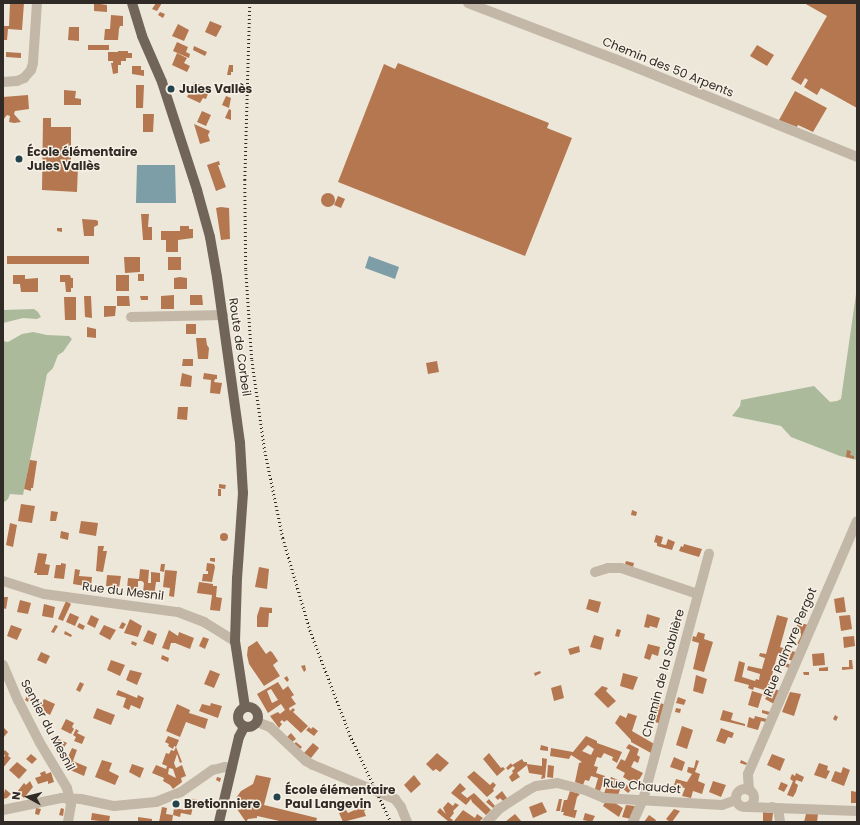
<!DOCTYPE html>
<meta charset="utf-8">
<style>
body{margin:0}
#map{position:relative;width:860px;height:825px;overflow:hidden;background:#ede7da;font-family:Poppins,sans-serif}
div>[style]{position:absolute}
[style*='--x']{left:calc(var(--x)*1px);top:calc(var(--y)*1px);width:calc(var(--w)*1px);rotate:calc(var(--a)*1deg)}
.green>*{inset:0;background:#acba9c}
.water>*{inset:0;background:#7d9ea6}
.building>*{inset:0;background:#b57750}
.round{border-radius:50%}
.minor>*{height:10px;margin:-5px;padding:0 5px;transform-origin:5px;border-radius:5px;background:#c3b8a8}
.minor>.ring{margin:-5px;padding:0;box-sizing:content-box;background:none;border:10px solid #c3b8a8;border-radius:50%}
.major>*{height:10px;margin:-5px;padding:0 5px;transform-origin:5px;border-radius:5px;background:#71655a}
.major>.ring{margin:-5px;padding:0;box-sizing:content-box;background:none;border:10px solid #71655a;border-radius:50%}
.rail>*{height:2.5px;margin-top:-1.25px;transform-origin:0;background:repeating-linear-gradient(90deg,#312b27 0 1px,transparent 0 4px)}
.dots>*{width:11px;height:11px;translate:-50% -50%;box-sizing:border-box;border:2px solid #f6f0e5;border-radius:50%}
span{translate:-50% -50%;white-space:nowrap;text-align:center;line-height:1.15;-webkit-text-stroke:3px #f6f0e5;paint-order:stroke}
.street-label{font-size:12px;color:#312b27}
.poi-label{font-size:12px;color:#312b27;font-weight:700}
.left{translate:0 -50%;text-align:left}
.frame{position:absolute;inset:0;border:4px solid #312b27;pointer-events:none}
.north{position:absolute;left:8px;top:777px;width:40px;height:40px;-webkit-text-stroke:3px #f6f0e5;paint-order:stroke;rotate:277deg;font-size:11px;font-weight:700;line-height:16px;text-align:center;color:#312b27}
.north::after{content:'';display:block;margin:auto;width:14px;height:18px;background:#312b27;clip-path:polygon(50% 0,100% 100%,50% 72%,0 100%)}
</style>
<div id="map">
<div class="green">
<i style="clip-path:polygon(857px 287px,857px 460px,840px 456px,791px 437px,781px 426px,732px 416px,740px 406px,741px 400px,814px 386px,830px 402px,837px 401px,841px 399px)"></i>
<i style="clip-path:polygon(34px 309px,38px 312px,41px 317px,37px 319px,23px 318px,3px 323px,3px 310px)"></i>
<i style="clip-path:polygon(33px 332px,47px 335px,69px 336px,72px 339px,63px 352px,58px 355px,53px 368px,47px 374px,23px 495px,10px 494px,8px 499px,3px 503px,3px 341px,8px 342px,22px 334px)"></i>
</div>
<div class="water">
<i style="clip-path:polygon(137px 165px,175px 165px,176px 203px,136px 203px)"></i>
<i style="clip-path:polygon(369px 256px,399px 267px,395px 279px,365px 268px)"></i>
</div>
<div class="building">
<i style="clip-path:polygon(10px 3px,24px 3px,22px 30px,8px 29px,7px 40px,3px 40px,3px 26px,9px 26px)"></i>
<i style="clip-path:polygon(94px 3px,107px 5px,107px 12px,94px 11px)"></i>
<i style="clip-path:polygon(156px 3px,162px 3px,157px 11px,152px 9px)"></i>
<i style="clip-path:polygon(804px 3px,857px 3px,857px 108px,821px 88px,817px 95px,804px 87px,808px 80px,805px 78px,801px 85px,791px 79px,827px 16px)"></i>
<i style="clip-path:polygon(160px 12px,165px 14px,163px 18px,158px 15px)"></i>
<i style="clip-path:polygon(111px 15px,123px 16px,123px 26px,120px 26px,119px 29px,118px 40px,104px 40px,105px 29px,110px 29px)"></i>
<i style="clip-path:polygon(210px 21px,222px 26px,216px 37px,205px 32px)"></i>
<i style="clip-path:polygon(178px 24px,189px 30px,184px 41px,172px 36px)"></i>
<i style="clip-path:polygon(69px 27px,79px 27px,79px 41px,68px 40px)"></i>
<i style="clip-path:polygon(177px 42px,188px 47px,186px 52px,190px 54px,189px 58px,173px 51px)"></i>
<i style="clip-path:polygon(88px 45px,109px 45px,109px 50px,88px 50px)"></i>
<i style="clip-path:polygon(757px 45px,774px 55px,767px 66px,750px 56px)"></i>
<i style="clip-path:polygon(194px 46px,207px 52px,205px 56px,193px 50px)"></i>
<i style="clip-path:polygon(118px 51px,128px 51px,128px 53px,132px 53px,132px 58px,126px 58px,126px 61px,121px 61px,121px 65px,118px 65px,118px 73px,113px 74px,111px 63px,113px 63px,113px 61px,108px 61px,108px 52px,118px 52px)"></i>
<i style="clip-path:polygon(6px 52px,21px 53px,21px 58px,6px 57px)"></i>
<i style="clip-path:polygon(177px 53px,187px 58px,184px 63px,190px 66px,187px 72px,172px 65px)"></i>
<i style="clip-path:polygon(398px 63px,549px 123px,547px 128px,572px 138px,525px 256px,338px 182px,384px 64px,395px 69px)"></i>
<i style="clip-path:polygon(229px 65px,233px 65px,233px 72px,231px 72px,231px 75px,227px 75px)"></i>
<i style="clip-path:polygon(132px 66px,141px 66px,141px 70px,144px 70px,144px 76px,132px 74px)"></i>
<i style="clip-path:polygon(194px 82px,210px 89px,206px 99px,203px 98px,200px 103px,187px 97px)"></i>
<i style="clip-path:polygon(136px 85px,144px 85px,143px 108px,136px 108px)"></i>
<i style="clip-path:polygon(64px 90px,76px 91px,75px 98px,81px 99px,81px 105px,64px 105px)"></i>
<i style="clip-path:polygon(795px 91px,827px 108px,813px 132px,798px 125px,797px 127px,779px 120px)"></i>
<i style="clip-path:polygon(28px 95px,29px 109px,15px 111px,14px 114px,21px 122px,14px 123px,9px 122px,10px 116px,7px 115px,3px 120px,3px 97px)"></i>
<i style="clip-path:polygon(226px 96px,231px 98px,229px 108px,222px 105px)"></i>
<i style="clip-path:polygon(229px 109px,231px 110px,231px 120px,225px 118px)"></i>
<i style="clip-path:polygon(202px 111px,211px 115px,206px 126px,197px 122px)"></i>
<i style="clip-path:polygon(143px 114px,154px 114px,153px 132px,143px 132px)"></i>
<i style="clip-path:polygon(43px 118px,51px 118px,51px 127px,71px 127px,71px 166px,78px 166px,77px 192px,42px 190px)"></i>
<i style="clip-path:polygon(194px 124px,210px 131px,208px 135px,210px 141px,200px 144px)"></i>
<i style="clip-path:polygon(219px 161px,220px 165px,218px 165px,226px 187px,216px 191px,207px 165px)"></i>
<i class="round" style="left:321px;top:193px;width:14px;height:14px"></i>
<i style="clip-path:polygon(338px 196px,345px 199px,341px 208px,334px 205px)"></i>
<i style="clip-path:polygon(221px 207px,229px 208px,230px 239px,221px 240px,216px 208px)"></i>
<i style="clip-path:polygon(141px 214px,149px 214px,148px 227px,152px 227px,152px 240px,143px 240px)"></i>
<i style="clip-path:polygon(82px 219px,96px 220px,98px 221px,98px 225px,94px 227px,94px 236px,84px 236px)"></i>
<i style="clip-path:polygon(180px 226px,189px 226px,189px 229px,193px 229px,193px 238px,178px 240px,178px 252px,166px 252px,166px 240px,161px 240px,161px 231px,180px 231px)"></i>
<i style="clip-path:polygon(57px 228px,62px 228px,62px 232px,57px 231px)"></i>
<i style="clip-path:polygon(7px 256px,89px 256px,89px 264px,7px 264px)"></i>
<i style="clip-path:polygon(124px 257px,140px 257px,140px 272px,125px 273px)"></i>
<i style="clip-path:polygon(168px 257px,181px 257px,181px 270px,168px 270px)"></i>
<i style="clip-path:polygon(138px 274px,144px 274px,144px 281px,138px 281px)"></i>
<i style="clip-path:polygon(13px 275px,25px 275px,25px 279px,38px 278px,38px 292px,21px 292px,20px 284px,13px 284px)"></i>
<i style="clip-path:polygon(60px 275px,70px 275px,71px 278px,73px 278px,73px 288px,71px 288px,71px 292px,66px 292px,65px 282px,60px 282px)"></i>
<i style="clip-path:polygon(116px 275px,129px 275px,129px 291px,116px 291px)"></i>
<i style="clip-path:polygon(180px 277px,187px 278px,187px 289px,174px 289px,174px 278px)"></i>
<i style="clip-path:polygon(174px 295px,174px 309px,161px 309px,161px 296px)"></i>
<i style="clip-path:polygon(190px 295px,202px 295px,203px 305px,190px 305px)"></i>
<i style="clip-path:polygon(84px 296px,91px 296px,92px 318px,85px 317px)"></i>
<i style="clip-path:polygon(117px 296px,129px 296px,130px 306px,117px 306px)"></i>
<i style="clip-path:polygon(140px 296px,148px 296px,148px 300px,141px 300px)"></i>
<i style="clip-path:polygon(64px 297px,76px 297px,76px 320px,65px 320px)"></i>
<i style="clip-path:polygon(104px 306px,116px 306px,115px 316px,104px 317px)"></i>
<i style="clip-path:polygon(186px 324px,196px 324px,196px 334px,186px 334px)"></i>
<i style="clip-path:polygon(87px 327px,96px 329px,96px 338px,87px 337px)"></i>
<i style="clip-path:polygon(196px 338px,206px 338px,207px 345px,209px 348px,208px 359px,198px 359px)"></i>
<i style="clip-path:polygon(183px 359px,193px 359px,193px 366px,182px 366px)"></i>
<i style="clip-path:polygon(437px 361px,439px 372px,428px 374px,426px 363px)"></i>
<i style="clip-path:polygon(182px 373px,192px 376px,191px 387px,180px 386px)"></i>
<i style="clip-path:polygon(204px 373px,217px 375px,217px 379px,215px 379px,214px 382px,222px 383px,220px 394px,210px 393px,211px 380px,203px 379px)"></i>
<i style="clip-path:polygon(178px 407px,188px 407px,187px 420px,177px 419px)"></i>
<i style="clip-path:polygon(847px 450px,851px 451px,850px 455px,854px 456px,854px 459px,846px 457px)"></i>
<i style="clip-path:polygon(30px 460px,37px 461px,33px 488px,31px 488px,31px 491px,24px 489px)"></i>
<i style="clip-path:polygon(219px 484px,226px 485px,225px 489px,219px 488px)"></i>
<i style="clip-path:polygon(218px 489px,221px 489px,221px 496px,218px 496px)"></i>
<i style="clip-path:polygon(21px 504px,35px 506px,32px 523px,18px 521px)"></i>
<i style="clip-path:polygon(632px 510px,637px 512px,636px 516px,631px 515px)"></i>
<i style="clip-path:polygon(51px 511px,58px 512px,56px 521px,50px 521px)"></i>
<i style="clip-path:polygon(81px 521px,98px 523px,96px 536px,79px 533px)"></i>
<i style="clip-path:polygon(10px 523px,17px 525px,13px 547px,6px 545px)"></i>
<i style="clip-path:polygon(61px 531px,69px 533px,68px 540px,60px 538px)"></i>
<i class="round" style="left:220px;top:533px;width:8px;height:8px"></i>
<i style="clip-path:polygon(656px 535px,663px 537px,661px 544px,666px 545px,668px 539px,675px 542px,672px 550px,657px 546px,657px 543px,654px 542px)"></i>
<i style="clip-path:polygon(684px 544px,702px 549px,699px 557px,679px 551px,681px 546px,683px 547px)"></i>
<i style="clip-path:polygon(98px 546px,104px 546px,103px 551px,107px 551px,103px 572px,96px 571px)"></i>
<i style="clip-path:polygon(38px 553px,47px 554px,45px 564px,50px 565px,48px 575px,37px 575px,37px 573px,34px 573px)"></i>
<i style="clip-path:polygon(210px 558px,215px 558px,215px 562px,210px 561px)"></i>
<i style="clip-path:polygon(626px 561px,634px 563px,633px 567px,625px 564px)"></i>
<i style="clip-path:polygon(61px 563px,66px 564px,64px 579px,54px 578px,56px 565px,61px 565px)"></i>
<i style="clip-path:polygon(207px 563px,214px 564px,215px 567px,212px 582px,202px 581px,203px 574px,208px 574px,208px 571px,206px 571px)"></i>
<i style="clip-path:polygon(161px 564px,165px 564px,164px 572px,160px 571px)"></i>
<i style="clip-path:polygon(259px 567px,269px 569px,267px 589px,255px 587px)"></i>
<i style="clip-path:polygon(75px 569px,80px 570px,79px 576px,92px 577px,91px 587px,73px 584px)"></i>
<i style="clip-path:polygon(140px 569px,149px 570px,148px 583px,151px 583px,151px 572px,160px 573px,160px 582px,156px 582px,154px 596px,149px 595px,150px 592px,143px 592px,144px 583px,142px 581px,138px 581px,138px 589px,134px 589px,134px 591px,127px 588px,128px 578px,139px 579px)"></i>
<i style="clip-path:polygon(165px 570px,177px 571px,174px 597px,169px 596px,170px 588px,163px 587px)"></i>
<i style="clip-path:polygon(107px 575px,121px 576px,119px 588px,106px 586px)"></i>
<i style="clip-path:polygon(199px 582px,213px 584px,213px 586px,217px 586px,216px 597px,222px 598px,220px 611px,210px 610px,212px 595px,197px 593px)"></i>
<i style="clip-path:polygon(3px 597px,8px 597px,6px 609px,3px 608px)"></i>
<i style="clip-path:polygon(844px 597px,846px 612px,836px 613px,834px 599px)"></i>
<i style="clip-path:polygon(589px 599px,601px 602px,598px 613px,586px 609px)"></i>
<i style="clip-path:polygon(20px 600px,31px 603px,28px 614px,17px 612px)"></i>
<i style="clip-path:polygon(66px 601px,71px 604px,63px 621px,58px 619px)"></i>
<i style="clip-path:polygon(44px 604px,55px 607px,53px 618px,42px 616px)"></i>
<i style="clip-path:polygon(260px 607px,272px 608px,272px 613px,269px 613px,268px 627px,257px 627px,257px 616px)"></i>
<i style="clip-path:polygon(70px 613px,79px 617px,75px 626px,66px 622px)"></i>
<i style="clip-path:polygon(647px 614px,660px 618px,657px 628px,650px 626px,649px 628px,644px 627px)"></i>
<i style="clip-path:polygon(91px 615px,99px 619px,95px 628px,87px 624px)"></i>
<i style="clip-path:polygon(777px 615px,788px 618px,780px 647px,786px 649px,785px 653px,790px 654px,791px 651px,796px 652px,793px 661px,777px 656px,769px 687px,780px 691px,774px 704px,765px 699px,767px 696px,762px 695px,758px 708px,748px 705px,752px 691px,762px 694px,764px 690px,754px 687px,753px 690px,748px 688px,749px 685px,734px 681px,739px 661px,745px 663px,742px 677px,755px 681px,756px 679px,759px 680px,760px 674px,747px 670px,748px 666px,762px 669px,765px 658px,759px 656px,760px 653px,766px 654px)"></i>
<i style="clip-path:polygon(850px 615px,852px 629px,841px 631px,839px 616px)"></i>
<i style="clip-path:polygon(130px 619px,142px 626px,138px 637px,124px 633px)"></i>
<i style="clip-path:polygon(122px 622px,126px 624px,123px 629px,119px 628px)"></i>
<i style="clip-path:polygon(798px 622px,808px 625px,798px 647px,796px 646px,801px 636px,801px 633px,799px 632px,800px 629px,796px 628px)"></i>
<i style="clip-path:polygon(79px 623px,85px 626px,83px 630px,77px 627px)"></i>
<i style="clip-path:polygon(11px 625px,22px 629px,17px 640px,7px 636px)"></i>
<i style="clip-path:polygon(55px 625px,58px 626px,54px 633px,51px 632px)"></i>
<i style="clip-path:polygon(104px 625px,116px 630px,110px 640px,99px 634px)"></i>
<i style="clip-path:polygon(617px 629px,621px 630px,619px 637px,615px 636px)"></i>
<i style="clip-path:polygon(148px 630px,157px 634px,153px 645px,143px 641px)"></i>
<i style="clip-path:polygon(169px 630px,178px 636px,179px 632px,194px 638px,190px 649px,175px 643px,171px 643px,169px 650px,162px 648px)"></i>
<i style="clip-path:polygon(65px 631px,72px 635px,71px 637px,64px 634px)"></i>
<i style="clip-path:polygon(698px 632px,705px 634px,704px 639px,713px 642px,704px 672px,693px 669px,699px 643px,692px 641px,693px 636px,696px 637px)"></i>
<i style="clip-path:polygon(594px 635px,604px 638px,601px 650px,590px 647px)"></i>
<i style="clip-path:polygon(854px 636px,855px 646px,844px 648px,843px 637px)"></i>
<i style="clip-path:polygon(203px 637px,209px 639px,205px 649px,199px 646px)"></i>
<i style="clip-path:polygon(132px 641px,137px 643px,136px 646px,131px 644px)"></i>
<i style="clip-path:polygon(257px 641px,266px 654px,270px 651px,272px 652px,278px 661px,273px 665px,280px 676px,264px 686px,249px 664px,247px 655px,248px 647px)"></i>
<i style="clip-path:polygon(648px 644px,660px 647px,658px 656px,652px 654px,650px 660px,644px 658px)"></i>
<i style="clip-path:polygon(579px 646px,580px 652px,570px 655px,568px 649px)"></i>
<i style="clip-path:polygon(41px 652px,50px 656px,46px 664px,37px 660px)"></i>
<i style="clip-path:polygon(824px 653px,825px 665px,813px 666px,812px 654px)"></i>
<i style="clip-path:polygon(162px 655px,169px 658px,168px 662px,161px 659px)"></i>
<i style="clip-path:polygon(111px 660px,125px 665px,120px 676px,107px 670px)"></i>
<i style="clip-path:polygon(849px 660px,852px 660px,853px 669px,842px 670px,842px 667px,849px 667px)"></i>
<i style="clip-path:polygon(783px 662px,791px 665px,789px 668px,781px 665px)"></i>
<i style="clip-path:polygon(305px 665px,306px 670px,304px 672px,301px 666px)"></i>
<i style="clip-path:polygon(828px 667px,828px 671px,819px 671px,819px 668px)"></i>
<i style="clip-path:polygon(130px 670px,142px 673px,137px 685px,126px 680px)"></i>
<i style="clip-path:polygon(210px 670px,220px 674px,214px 688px,204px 684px)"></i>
<i style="clip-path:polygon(540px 671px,541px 673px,535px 676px,534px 673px)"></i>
<i style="clip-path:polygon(803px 672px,809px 672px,809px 675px,804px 675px)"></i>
<i style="clip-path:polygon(623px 673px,638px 677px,633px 690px,620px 686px)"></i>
<i style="clip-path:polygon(696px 675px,707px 679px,703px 694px,693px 691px)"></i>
<i style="clip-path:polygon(287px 676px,289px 680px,287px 682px,284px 678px)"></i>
<i style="clip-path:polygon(80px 682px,84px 684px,80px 692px,76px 690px)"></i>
<i style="clip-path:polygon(evenodd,278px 682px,283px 690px,288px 686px,294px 695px,291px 697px,296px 704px,289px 708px,290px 711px,293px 708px,295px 710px,293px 712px,308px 726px,301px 733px,287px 720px,284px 722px,282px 720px,280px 722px,282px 724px,279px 728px,270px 716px,278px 712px,280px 714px,285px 710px,281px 704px,268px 713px,257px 694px,278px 682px,271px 689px,278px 700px,272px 703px,267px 691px,271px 689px)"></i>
<i style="clip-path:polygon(561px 685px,564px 698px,554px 701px,551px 688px)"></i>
<i style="clip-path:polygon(602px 686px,608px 688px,606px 691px,616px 701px,608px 708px,594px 694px)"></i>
<i style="clip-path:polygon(118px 690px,137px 698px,138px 695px,144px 698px,140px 709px,131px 705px,129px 710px,123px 707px,126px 698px,116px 695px)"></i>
<i style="clip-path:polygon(790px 692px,801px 694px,794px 716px,782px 712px)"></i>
<i style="clip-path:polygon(28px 694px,31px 695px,28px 702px,25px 700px)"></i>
<i style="clip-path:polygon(678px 697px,686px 700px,684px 705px,676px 703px)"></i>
<i style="clip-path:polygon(44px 699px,55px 704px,50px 715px,39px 709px)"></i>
<i style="clip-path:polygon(657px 702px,666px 705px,661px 724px,652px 721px)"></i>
<i style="clip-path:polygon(211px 703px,222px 706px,218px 718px,199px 711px,202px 704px,210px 706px)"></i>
<i style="clip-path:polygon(177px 704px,190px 710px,189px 713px,208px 719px,205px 729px,186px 722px,180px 737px,166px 731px)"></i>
<i style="clip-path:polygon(97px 708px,115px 715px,111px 725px,93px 718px)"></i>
<i style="clip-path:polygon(676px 708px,681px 709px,680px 713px,675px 712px)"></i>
<i style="clip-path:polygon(723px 710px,733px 713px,731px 720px,745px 724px,745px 726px,720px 720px)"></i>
<i style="clip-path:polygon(762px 710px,770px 712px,769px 715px,762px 713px)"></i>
<i style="clip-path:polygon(628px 713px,637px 716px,632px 731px,656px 745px,651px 753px,631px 742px,631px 740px,615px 723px,620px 715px,626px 718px)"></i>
<i style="clip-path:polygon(835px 715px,838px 717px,836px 721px,833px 719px)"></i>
<i style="clip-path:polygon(755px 716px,767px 719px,766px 722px,761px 721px,758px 730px,747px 727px,749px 717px,754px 719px)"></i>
<i style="clip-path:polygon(66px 719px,74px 723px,72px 727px,74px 729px,71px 734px,61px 729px)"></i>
<i style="clip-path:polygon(682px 726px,693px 730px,687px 749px,676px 745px)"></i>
<i style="clip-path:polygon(3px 727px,8px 732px,3px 738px)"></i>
<i style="clip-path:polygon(309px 727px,311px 729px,313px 727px,318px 731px,314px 736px,306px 730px)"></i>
<i style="clip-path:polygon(721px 728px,734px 733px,732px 738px,728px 737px,725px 744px,716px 741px)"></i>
<i style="clip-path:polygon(76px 729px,79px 731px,77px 733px,85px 737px,82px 744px,74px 741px,76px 737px,73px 735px)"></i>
<i style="clip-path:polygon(291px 733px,296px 739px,292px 742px,287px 737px)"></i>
<i style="clip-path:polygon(168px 736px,179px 740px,176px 747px,174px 746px,173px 749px,168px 746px,169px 744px,165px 742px)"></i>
<i style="clip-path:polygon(evenodd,586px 736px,597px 741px,597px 743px,622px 752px,617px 763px,612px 760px,613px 757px,604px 753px,601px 758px,597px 757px,594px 766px,598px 767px,596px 773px,605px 776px,600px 791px,595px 789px,598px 778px,591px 776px,589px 781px,585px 780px,583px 785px,575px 782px,579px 763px,582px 762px,571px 755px,569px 759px,550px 756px,551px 748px,573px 752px,586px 736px,588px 745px,594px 749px,591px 755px,582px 751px,588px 745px)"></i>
<i style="clip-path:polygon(57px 738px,67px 743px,62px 750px,53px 746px)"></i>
<i style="clip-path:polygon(296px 742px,302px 747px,300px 749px,294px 744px)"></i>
<i style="clip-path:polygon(313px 743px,319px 748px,311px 758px,304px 753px)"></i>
<i style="clip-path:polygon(629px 744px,639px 749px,637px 755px,640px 757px,638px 763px,634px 761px,631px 767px,643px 773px,636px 785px,623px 777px,625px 773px,616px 768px,621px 759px,625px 761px,630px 750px,626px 748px)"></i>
<i style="clip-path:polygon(541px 745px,548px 747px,548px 751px,540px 750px)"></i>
<i style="clip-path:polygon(evenodd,176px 747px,182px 762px,180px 763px,177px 754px,174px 763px,176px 768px,182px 765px,186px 776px,181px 778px,182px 782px,173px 789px,170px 785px,163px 781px,164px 778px,152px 773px,156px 765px,166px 769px,167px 766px,162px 764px,166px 753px,169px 754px,171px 750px,174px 751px,176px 747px,169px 768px,173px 769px,176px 778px,168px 774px,169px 768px)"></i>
<i style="clip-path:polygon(72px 748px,77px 750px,73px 761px,87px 767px,84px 776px,68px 769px,71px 761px,67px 759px)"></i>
<i style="clip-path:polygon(5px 750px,9px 754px,8px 756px,11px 758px,3px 768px,3px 758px,5px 756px,3px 752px)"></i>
<i style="clip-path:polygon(437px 753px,449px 763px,440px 772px,436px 769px,433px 771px,426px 764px)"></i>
<i style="clip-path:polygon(489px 753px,501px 768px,503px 767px,505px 769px,497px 776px,483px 759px)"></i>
<i style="clip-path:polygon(31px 754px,37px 759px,32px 764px,26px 759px)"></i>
<i style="clip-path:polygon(772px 754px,785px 759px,780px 771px,767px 765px)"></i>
<i style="clip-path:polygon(674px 757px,685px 762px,682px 771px,670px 767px)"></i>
<i style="clip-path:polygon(542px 758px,547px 759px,545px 778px,541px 779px,542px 775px,529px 773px,527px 765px,517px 773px,520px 777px,512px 782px,509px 777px,513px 773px,512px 771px,515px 768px,513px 766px,508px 770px,506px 768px,511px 763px,512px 765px,522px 759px,524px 762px,527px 762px,527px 764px,542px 766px)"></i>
<i style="clip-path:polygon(102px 760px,112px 763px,109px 771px,119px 776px,115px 785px,95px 777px)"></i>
<i style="clip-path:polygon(696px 760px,699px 761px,695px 772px,700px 774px,698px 781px,705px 784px,702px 794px,693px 791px,691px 798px,682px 796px,685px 788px,674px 785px,676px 779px,687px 782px,692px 774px,687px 772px,688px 767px,694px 768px)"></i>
<i style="clip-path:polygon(741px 760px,747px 763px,746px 765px,740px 763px)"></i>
<i style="clip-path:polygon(17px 762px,27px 770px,19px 779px,9px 770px)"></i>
<i style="clip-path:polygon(819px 763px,828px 766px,827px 770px,830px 771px,826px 779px,814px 775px)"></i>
<i style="clip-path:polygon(132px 764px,144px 768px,140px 778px,129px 772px)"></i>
<i style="clip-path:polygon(548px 765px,554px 766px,553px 778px,547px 777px)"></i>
<i style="clip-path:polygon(843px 767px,850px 770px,844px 786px,831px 781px,835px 771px,841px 773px)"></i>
<i style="clip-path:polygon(45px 771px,46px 774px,51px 772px,54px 782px,48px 784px,48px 781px,38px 784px,35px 778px,41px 776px,40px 773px)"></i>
<i style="clip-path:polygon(474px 771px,490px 785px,493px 782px,496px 785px,493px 789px,494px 791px,487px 797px,467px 777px)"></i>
<i style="clip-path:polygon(796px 773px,804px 777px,802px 782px,796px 780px,795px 783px,798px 785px,796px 792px,793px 797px,787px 795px,793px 781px,790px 779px,792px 774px,795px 776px)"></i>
<i style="clip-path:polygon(256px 775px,271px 778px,264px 805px,317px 818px,316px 822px,284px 822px,257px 816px,257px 818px,248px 819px,246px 822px,237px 809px,236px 798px,241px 791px,253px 784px)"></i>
<i style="clip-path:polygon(414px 775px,421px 784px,411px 793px,404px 785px)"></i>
<i style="clip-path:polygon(217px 777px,221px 778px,220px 782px,216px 780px)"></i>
<i style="clip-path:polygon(611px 777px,623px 782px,632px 789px,628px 793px,621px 787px,618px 795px,604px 793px,607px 786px,611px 787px,614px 781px,609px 782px)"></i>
<i style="clip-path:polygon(30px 781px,33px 787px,24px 798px,17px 792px,24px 783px,26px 785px)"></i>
<i style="clip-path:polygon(713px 781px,726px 785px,721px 797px,709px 792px)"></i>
<i style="clip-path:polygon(781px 782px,788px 785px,784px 792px,778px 789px)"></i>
<i style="clip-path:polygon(460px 783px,466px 789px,461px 793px,467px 798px,474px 793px,491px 810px,486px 815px,472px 802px,471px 799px,466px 805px,451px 793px)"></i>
<i style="clip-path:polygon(5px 789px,11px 794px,7px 798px,3px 799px)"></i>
<i style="clip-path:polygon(502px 791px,507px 798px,503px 801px,500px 798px,498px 800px,495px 797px)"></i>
<i style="clip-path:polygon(570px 791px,580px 794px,577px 797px,574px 810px,577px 810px,575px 818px,563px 815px,564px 812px,561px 812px,564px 800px,567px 800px)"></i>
<i style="clip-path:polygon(851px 791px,857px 792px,857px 803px,851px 803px)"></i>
<i style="clip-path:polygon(188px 798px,199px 800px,197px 808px,193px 807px,191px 815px,181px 813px,180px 817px,173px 815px,174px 808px,185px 810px)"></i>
<i style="clip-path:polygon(489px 799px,495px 806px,493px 808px,486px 802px)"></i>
<i style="clip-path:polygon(559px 799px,562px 799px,560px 811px,556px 811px)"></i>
<i style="clip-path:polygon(366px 800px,369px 806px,364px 811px,366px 816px,343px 822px,339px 813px,346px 810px,348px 813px,357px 809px,355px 805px)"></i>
<i style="clip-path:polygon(175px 801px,178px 801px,178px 807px,174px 807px)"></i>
<i style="clip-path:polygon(448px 802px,453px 806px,455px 803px,459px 805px,453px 811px,454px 813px,450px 818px,453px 820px,452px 822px,449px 822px,437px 812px,440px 808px,446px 814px,443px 808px)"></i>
<i style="clip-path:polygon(542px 802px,547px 812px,533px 818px,529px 807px)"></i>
<i style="clip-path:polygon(605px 802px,615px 803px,623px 808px,619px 817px,603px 806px)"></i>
<i style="clip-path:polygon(626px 805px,635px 806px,631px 819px,622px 817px)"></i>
<i style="clip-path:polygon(162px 807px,167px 808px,166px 814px,173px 815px,172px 822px,159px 822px)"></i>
<i style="clip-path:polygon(36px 808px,41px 809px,39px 815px,35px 814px)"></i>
<i style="clip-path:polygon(61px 808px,64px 809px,63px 816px,59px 815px)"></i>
<i style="clip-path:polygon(674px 809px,680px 811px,672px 822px,670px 822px,666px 819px)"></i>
<i style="clip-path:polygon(463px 810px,475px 818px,477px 814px,483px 818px,479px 822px,456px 822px,454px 821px)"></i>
<i style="clip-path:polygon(763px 812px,773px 813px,772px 822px,763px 822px)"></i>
<i style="clip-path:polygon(92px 813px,110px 816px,109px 822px,91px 820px)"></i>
<i style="clip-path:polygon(585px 813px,595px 816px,592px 822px,583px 820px)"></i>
<i style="clip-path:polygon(515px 814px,522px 822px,505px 822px)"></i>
<i style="clip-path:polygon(806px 814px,818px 814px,817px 822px,804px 822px)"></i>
<i style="clip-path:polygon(649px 815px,656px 820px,655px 822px,644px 822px)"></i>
<i style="clip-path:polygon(138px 817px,152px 819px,152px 822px,138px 822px)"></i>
</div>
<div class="minor">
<i style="--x:468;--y:3;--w:157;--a:20.9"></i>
<i style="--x:615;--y:59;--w:261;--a:22"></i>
<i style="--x:3;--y:82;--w:14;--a:-4"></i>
<i style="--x:17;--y:81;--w:8;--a:-23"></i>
<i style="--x:24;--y:78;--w:11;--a:-49"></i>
<i style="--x:31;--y:70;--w:7;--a:-74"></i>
<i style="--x:33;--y:63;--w:60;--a:-86.2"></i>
<i style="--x:131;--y:317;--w:92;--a:-1.2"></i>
<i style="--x:595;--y:572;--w:14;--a:-17"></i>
<i style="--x:608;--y:568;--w:13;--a:0"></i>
<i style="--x:621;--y:568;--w:81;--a:18.7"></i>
<i style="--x:3;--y:581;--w:43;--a:17.6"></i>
<i style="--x:44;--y:594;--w:135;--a:7.7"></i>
<i style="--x:178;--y:612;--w:28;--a:21"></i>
<i style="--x:204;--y:622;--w:36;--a:32"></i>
<i style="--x:3;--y:665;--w:38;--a:67"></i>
<i style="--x:18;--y:700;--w:48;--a:62.9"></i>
<i style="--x:40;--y:743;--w:52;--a:59"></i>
<i style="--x:67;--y:788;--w:17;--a:77"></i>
<i style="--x:71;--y:805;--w:17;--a:100"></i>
<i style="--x:257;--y:722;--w:14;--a:21"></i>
<i style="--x:270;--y:727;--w:50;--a:43.4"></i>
<i style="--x:306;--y:761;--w:8;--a:30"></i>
<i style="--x:313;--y:765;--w:89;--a:22.5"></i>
<i style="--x:395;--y:799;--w:10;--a:53"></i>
<i style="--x:401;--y:807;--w:16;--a:68"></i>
<i class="ring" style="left:736px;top:789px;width:8px;height:8px"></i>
<i style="--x:749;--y:790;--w:16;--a:-94"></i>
<i style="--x:748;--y:774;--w:275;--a:-66.7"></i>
<i style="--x:748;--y:807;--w:109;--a:2.1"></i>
<i style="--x:772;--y:807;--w:6;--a:18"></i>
<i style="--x:778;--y:809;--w:13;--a:81"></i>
<i style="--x:3;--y:810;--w:59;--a:-11.7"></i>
<i style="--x:61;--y:798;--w:20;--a:3"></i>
<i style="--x:81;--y:799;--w:34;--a:12"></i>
<i style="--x:114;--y:806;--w:42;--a:-5.4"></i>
<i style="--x:156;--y:802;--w:27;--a:-22"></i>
<i style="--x:181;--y:792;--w:39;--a:-35"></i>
<i style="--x:213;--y:770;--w:12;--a:-14"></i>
<i style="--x:225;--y:767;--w:7;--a:16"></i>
<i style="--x:487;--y:822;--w:18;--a:-47"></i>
<i style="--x:499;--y:809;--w:35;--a:-33"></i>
<i style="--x:528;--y:790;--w:9;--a:-27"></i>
<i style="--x:536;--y:786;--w:21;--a:-8"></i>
<i style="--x:557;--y:783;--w:29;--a:14"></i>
<i style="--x:585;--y:790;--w:21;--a:23"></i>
<i style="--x:604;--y:798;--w:118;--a:3.4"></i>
<i style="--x:722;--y:805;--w:15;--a:-20"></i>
<i style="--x:633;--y:822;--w:24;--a:-66"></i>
<i style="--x:643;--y:800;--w:255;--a:-75"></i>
</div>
<div class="major">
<i style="--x:132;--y:3;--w:34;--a:73"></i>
<i style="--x:142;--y:36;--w:50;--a:66.5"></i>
<i style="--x:162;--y:82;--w:114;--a:72"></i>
<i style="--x:197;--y:190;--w:49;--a:74.5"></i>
<i style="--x:210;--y:237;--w:41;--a:80.1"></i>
<i style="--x:217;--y:277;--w:168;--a:82.1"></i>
<i style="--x:240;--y:443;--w:50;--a:86.6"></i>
<i style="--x:243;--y:493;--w:85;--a:94"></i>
<i style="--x:237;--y:578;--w:63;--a:91.8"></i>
<i style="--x:235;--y:641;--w:67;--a:81.4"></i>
<i class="ring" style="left:238px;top:707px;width:10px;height:10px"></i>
<i style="--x:219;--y:822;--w:87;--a:-76.8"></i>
<i style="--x:239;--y:737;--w:11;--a:-63"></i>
</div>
<div class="rail">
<i style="--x:250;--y:3;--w:177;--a:91.6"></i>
<i style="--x:245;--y:180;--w:90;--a:89.4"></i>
<i style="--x:246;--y:270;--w:90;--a:86.2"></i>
<i style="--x:252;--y:360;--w:92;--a:81.9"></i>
<i style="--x:265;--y:451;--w:89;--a:78.3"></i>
<i style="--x:283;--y:538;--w:96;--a:73.6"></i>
<i style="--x:310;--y:630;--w:112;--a:69.1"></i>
<i style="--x:350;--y:735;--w:96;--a:64.8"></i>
</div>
<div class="dots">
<i style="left:171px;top:89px;background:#22444d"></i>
<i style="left:19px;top:159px;background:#22444d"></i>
<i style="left:277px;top:797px;background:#22444d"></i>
<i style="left:176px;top:804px;background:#22444d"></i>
</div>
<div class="street-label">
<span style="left:668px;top:67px;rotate:22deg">Chemin des 50 Arpents</span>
<span style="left:240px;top:347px;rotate:82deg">Route de Corbeil</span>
<span style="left:123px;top:591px;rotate:7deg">Rue du Mesnil</span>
<span style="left:790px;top:642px;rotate:-67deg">Rue Palmyre Pergot</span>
<span style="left:663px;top:673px;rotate:-75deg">Chemin de la Sablière</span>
<span style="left:48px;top:725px;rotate:62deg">Sentier du Mesnil</span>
<span style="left:642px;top:786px;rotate:5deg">Rue Chaudet</span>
</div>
<div class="poi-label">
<span class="left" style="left:179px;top:89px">Jules Vallès</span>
<span class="left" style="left:27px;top:159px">École élémentaire<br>Jules Vallès</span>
<span class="left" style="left:285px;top:797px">École élémentaire<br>Paul Langevin</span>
<span class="left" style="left:184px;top:804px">Bretionniere</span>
</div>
<div class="frame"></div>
<div class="north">N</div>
</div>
